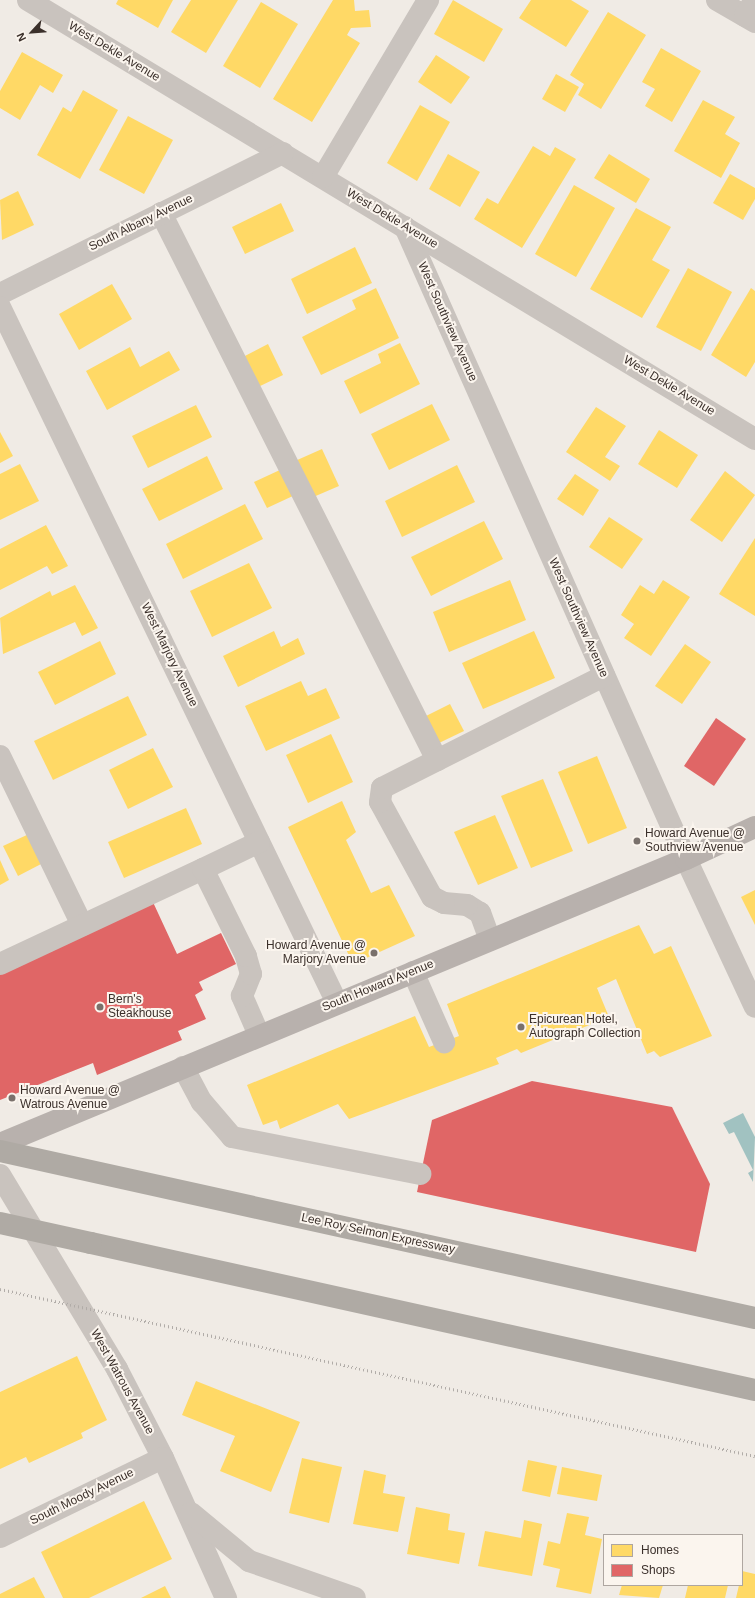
<!DOCTYPE html>
<style>
body{margin:0}
#map{position:relative;width:755px;height:1598px;overflow:hidden;background:#f0ebe5;font-family:Helvetica,sans-serif}
div>[style]{position:absolute}
[style*='--x']{left:calc(var(--x)*1px);top:calc(var(--y)*1px);width:calc(var(--w)*1px);rotate:calc(var(--a)*1deg)}
.water>*{inset:0;background:#a1c2c1}
.homes>*{inset:0;background:#ffd966}
.shops>*{inset:0;background:#e06666}
.minor>*{height:22px;margin:-11px;padding:0 11px;transform-origin:11px;border-radius:11px;background:#c9c3be}
.major>*{height:22px;margin:-11px;padding:0 11px;transform-origin:11px;border-radius:11px;background:#b8b1ad}
.highway>*{height:22px;margin:-11px;padding:0 11px;transform-origin:11px;border-radius:11px;background:#afaaa4}
.rail>*{height:3px;margin-top:-1.5px;transform-origin:0;background:repeating-linear-gradient(90deg,#b1aca8 0 1px,transparent 0 4px)}
.highway-bridge>*{height:22px;margin:-11px;padding:0 11px;transform-origin:11px;border-radius:11px;background:#afaaa4}
.dots>*{width:11px;height:11px;translate:-50% -50%;box-sizing:border-box;border:2px solid #fbf5ee;border-radius:50%}
span{translate:-50% -50%;white-space:nowrap;text-align:center;line-height:1.15;-webkit-text-stroke:4px #fbf5ee;paint-order:stroke}
.street-label{font-size:12px;color:#3b302b}
.poi-label{font-size:12px;color:#3b302b}
.left{translate:0 -50%;text-align:left}
.right{translate:-100% -50%;text-align:right}
.legend{position:absolute;left:603px;top:1534px;width:140px;height:52px;box-sizing:border-box;background:#fbf5ee;border:1px solid #aea6a0;margin:0;padding:5px 7px;list-style:none;font-size:12px;color:#3b302b}
.legend li{display:flex;align-items:center;gap:8px;height:20px}
.legend b{width:20px;border:1px solid #aea6a0}
.north{position:absolute;left:12px;top:12px;width:40px;height:40px;-webkit-text-stroke:3px #fbf5ee;paint-order:stroke;rotate:244deg;font-size:11px;font-weight:700;line-height:16px;text-align:center;color:#3b302b}
.north::after{content:'';display:block;margin:auto;width:14px;height:18px;background:#3b302b;clip-path:polygon(50% 0,100% 100%,50% 72%,0 100%)}
</style>
<div id="map">
<div class="water">
<i style="clip-path:polygon(743px 1113px,755px 1137px,753px 1182px,748px 1173px,753px 1170px,734px 1132px,729px 1134px,723px 1123px)"></i>
</div>
<div class="homes">
<i style="clip-path:polygon(118px 0,173px 0,158px 28px,116px 4px)"></i>
<i style="clip-path:polygon(191px 0,238px 0,206px 53px,171px 32px)"></i>
<i style="clip-path:polygon(333px 0,354px 0,355px 11px,369px 10px,371px 27px,351px 28px,347px 35px,360px 43px,312px 122px,273px 99px)"></i>
<i style="clip-path:polygon(453px 0,503px 29px,484px 62px,434px 34px)"></i>
<i style="clip-path:polygon(531px 0,571px 0,589px 11px,566px 47px,519px 18px)"></i>
<i style="clip-path:polygon(261px 2px,298px 24px,260px 88px,223px 66px)"></i>
<i style="clip-path:polygon(608px 12px,646px 35px,601px 109px,578px 95px,584px 84px,570px 75px)"></i>
<i style="clip-path:polygon(661px 48px,701px 71px,672px 122px,645px 106px,655px 89px,642px 82px)"></i>
<i style="clip-path:polygon(22px 52px,63px 75px,53px 93px,40px 85px,20px 120px,0 108px,0 91px)"></i>
<i style="clip-path:polygon(436px 55px,470px 77px,451px 104px,418px 82px)"></i>
<i style="clip-path:polygon(556px 74px,579px 87px,565px 112px,542px 99px)"></i>
<i style="clip-path:polygon(83px 90px,118px 110px,80px 179px,37px 155px,63px 107px,71px 112px)"></i>
<i style="clip-path:polygon(703px 100px,735px 117px,725px 134px,740px 143px,721px 178px,674px 151px)"></i>
<i style="clip-path:polygon(420px 105px,450px 122px,417px 181px,387px 163px)"></i>
<i style="clip-path:polygon(128px 116px,173px 140px,144px 194px,99px 170px)"></i>
<i style="clip-path:polygon(533px 146px,550px 156px,555px 147px,576px 159px,522px 248px,474px 219px,487px 198px,498px 204px)"></i>
<i style="clip-path:polygon(448px 154px,480px 172px,460px 207px,429px 189px)"></i>
<i style="clip-path:polygon(609px 154px,650px 179px,636px 203px,594px 178px)"></i>
<i style="clip-path:polygon(730px 174px,755px 188px,755px 199px,743px 220px,713px 203px)"></i>
<i style="clip-path:polygon(574px 185px,615px 208px,576px 277px,535px 254px)"></i>
<i style="clip-path:polygon(18px 191px,34px 225px,2px 240px,0 200px)"></i>
<i style="clip-path:polygon(281px 203px,294px 231px,245px 254px,232px 227px)"></i>
<i style="clip-path:polygon(636px 208px,671px 227px,652px 260px,670px 270px,642px 318px,590px 289px)"></i>
<i style="clip-path:polygon(355px 247px,372px 283px,307px 314px,291px 279px)"></i>
<i style="clip-path:polygon(688px 268px,732px 292px,701px 351px,656px 327px)"></i>
<i style="clip-path:polygon(112px 284px,132px 319px,79px 350px,59px 314px)"></i>
<i style="clip-path:polygon(376px 288px,399px 338px,321px 375px,302px 337px,356px 309px,352px 300px)"></i>
<i style="clip-path:polygon(751px 288px,755px 291px,755px 362px,746px 377px,711px 355px)"></i>
<i style="clip-path:polygon(400px 343px,420px 384px,360px 414px,344px 381px,381px 363px,378px 354px)"></i>
<i style="clip-path:polygon(268px 344px,283px 375px,256px 388px,241px 358px)"></i>
<i style="clip-path:polygon(130px 347px,140px 367px,169px 351px,180px 370px,107px 410px,86px 371px)"></i>
<i style="clip-path:polygon(432px 404px,450px 440px,389px 470px,371px 434px)"></i>
<i style="clip-path:polygon(196px 405px,212px 437px,148px 468px,132px 436px)"></i>
<i style="clip-path:polygon(596px 407px,626px 426px,605px 457px,620px 466px,610px 481px,566px 452px)"></i>
<i style="clip-path:polygon(659px 430px,698px 455px,677px 488px,638px 464px)"></i>
<i style="clip-path:polygon(0 432px,13px 456px,0 463px)"></i>
<i style="clip-path:polygon(322px 449px,339px 486px,311px 498px,295px 461px)"></i>
<i style="clip-path:polygon(207px 456px,223px 489px,159px 521px,142px 489px)"></i>
<i style="clip-path:polygon(20px 464px,39px 501px,0 520px,0 474px)"></i>
<i style="clip-path:polygon(457px 465px,475px 502px,402px 537px,385px 501px)"></i>
<i style="clip-path:polygon(282px 469px,295px 495px,267px 508px,254px 482px)"></i>
<i style="clip-path:polygon(725px 471px,755px 495px,722px 542px,690px 520px)"></i>
<i style="clip-path:polygon(575px 474px,599px 490px,583px 516px,557px 499px)"></i>
<i style="clip-path:polygon(245px 504px,263px 539px,183px 579px,166px 544px)"></i>
<i style="clip-path:polygon(609px 517px,643px 539px,622px 569px,589px 547px)"></i>
<i style="clip-path:polygon(484px 521px,503px 559px,431px 596px,411px 557px)"></i>
<i style="clip-path:polygon(46px 525px,68px 566px,52px 574px,47px 566px,0 590px,0 549px)"></i>
<i style="clip-path:polygon(755px 538px,755px 616px,719px 594px)"></i>
<i style="clip-path:polygon(249px 563px,272px 608px,212px 637px,190px 591px)"></i>
<i style="clip-path:polygon(510px 580px,526px 620px,449px 652px,433px 612px)"></i>
<i style="clip-path:polygon(663px 580px,690px 597px,651px 656px,624px 638px,634px 624px,621px 615px,640px 585px,654px 594px)"></i>
<i style="clip-path:polygon(75px 585px,98px 628px,82px 636px,75px 622px,3px 654px,0 618px,50px 591px,52px 596px)"></i>
<i style="clip-path:polygon(274px 631px,281px 647px,298px 638px,305px 654px,238px 687px,223px 656px)"></i>
<i style="clip-path:polygon(534px 631px,555px 678px,483px 709px,462px 663px)"></i>
<i style="clip-path:polygon(100px 641px,116px 674px,55px 705px,38px 672px)"></i>
<i style="clip-path:polygon(685px 644px,711px 662px,682px 704px,655px 686px)"></i>
<i style="clip-path:polygon(301px 681px,308px 696px,326px 688px,340px 718px,266px 751px,245px 706px)"></i>
<i style="clip-path:polygon(128px 696px,147px 735px,53px 780px,34px 741px)"></i>
<i style="clip-path:polygon(450px 704px,464px 731px,439px 743px,426px 716px)"></i>
<i style="clip-path:polygon(331px 734px,353px 782px,308px 803px,286px 755px)"></i>
<i style="clip-path:polygon(153px 748px,173px 787px,128px 809px,109px 770px)"></i>
<i style="clip-path:polygon(597px 756px,627px 828px,588px 844px,558px 772px)"></i>
<i style="clip-path:polygon(543px 779px,573px 851px,531px 868px,501px 796px)"></i>
<i style="clip-path:polygon(342px 801px,356px 832px,346px 840px,371px 893px,389px 885px,415px 936px,353px 964px,288px 827px)"></i>
<i style="clip-path:polygon(186px 808px,202px 844px,124px 878px,108px 842px)"></i>
<i style="clip-path:polygon(495px 815px,518px 868px,478px 885px,454px 832px)"></i>
<i style="clip-path:polygon(29px 834px,43px 863px,18px 876px,3px 846px)"></i>
<i style="clip-path:polygon(0 860px,9px 880px,0 885px)"></i>
<i style="clip-path:polygon(755px 890px,755px 925px,741px 897px)"></i>
<i style="clip-path:polygon(639px 925px,654px 954px,671px 946px,712px 1036px,660px 1057px,654px 1051px,647px 1054px,616px 979px,597px 988px,609px 1017px,521px 1053px,517px 1049px,496px 1058px,499px 1064px,349px 1119px,338px 1104px,280px 1129px,277px 1120px,263px 1125px,247px 1085px,415px 1016px,429px 1047px,459px 1036px,447px 1004px)"></i>
<i style="clip-path:polygon(77px 1356px,107px 1420px,81px 1433px,83px 1438px,29px 1463px,26px 1457px,0 1469px,0 1392px)"></i>
<i style="clip-path:polygon(196px 1381px,300px 1422px,271px 1492px,220px 1471px,235px 1436px,182px 1415px)"></i>
<i style="clip-path:polygon(302px 1458px,342px 1467px,329px 1523px,289px 1513px)"></i>
<i style="clip-path:polygon(528px 1460px,557px 1466px,550px 1497px,522px 1491px)"></i>
<i style="clip-path:polygon(562px 1467px,602px 1475px,597px 1501px,557px 1494px)"></i>
<i style="clip-path:polygon(364px 1470px,386px 1475px,383px 1493px,405px 1497px,398px 1532px,353px 1524px)"></i>
<i style="clip-path:polygon(144px 1501px,172px 1559px,89px 1598px,63px 1598px,41px 1552px)"></i>
<i style="clip-path:polygon(416px 1507px,450px 1514px,448px 1530px,465px 1533px,459px 1564px,407px 1554px)"></i>
<i style="clip-path:polygon(567px 1513px,589px 1517px,585px 1535px,602px 1539px,591px 1594px,556px 1587px,560px 1569px,543px 1565px,548px 1541px,560px 1544px)"></i>
<i style="clip-path:polygon(524px 1520px,542px 1524px,532px 1576px,478px 1566px,485px 1531px,521px 1538px)"></i>
<i style="clip-path:polygon(742px 1571px,755px 1574px,755px 1598px,736px 1598px,739px 1585px,742px 1585px)"></i>
<i style="clip-path:polygon(34px 1577px,45px 1598px,0 1598px,0 1594px)"></i>
<i style="clip-path:polygon(622px 1585px,663px 1585px,659px 1598px,619px 1595px)"></i>
<i style="clip-path:polygon(688px 1585px,728px 1585px,725px 1598px,685px 1598px)"></i>
<i style="clip-path:polygon(165px 1586px,171px 1598px,141px 1598px)"></i>
</div>
<div class="shops">
<i style="clip-path:polygon(716px 718px,746px 739px,714px 786px,684px 766px)"></i>
<i style="clip-path:polygon(152px 900px,177px 954px,221px 933px,236px 964px,199px 982px,203px 990px,195px 995px,206px 1019px,178px 1031px,182px 1040px,97px 1075px,93px 1063px,0 1100px,0 974px)"></i>
<i style="clip-path:polygon(532px 1081px,672px 1107px,710px 1184px,696px 1252px,417px 1192px,432px 1120px)"></i>
</div>
<div class="minor">
<i style="--x:28;--y:0;--w:849;--a:31.13"></i>
<i style="--x:717;--y:0;--w:44;--a:30.1"></i>
<i style="--x:745;--y:16;--w:19;--a:-58"></i>
<i style="--x:323;--y:177;--w:206;--a:-59.3"></i>
<i style="--x:161;--y:213;--w:613;--a:63.23"></i>
<i style="--x:405;--y:227;--w:692;--a:66.03"></i>
<i style="--x:686;--y:859;--w:163;--a:65"></i>
<i style="--x:0;--y:294;--w:316;--a:-26.5"></i>
<i style="--x:0;--y:307;--w:773;--a:64.16"></i>
<i style="--x:0;--y:756;--w:188;--a:64.1"></i>
<i style="--x:490;--y:940;--w:29;--a:-110"></i>
<i style="--x:480;--y:913;--w:15;--a:-148"></i>
<i style="--x:467;--y:905;--w:23;--a:-175"></i>
<i style="--x:444;--y:903;--w:13;--a:-153"></i>
<i style="--x:432;--y:897;--w:108;--a:-118.7"></i>
<i style="--x:380;--y:802;--w:14;--a:-82"></i>
<i style="--x:382;--y:788;--w:249;--a:-26.8"></i>
<i style="--x:0;--y:964;--w:224;--a:-25.1"></i>
<i style="--x:413;--y:972;--w:77;--a:66.1"></i>
<i style="--x:259;--y:1035;--w:43;--a:-113.6"></i>
<i style="--x:242;--y:996;--w:24;--a:-68"></i>
<i style="--x:251;--y:974;--w:19;--a:-106"></i>
<i style="--x:246;--y:956;--w:97;--a:-116.3"></i>
<i style="--x:203;--y:869;--w:62;--a:-25.7"></i>
<i style="--x:183;--y:1067;--w:40;--a:62"></i>
<i style="--x:202;--y:1102;--w:46;--a:49.4"></i>
<i style="--x:232;--y:1137;--w:192;--a:11.1"></i>
<i style="--x:0;--y:1175;--w:227;--a:58.9"></i>
<i style="--x:117;--y:1369;--w:100;--a:62.7"></i>
<i style="--x:163;--y:1458;--w:154;--a:65.8"></i>
<i style="--x:191;--y:1513;--w:75;--a:39.6"></i>
<i style="--x:249;--y:1561;--w:112;--a:19.2"></i>
<i style="--x:0;--y:1537;--w:181;--a:-25.9"></i>
</div>
<div class="major">
<i style="--x:0;--y:1144;--w:743;--a:-22.56"></i>
<i style="--x:686;--y:859;--w:76;--a:-24.9"></i>
</div>
<div class="highway">
<i style="--x:0;--y:1151;--w:773;--a:12.47"></i>
<i style="--x:91;--y:1243;--w:680;--a:12.48"></i>
</div>
<div class="rail">
<i style="--x:0;--y:1289;--w:773;--a:12.47"></i>
</div>
<div class="highway-bridge">
<i style="--x:0;--y:1223;--w:93;--a:12.4"></i>
</div>
<div class="dots">
<i style="left:637px;top:841px;background:#7a716c"></i>
<i style="left:374px;top:953px;background:#7a716c"></i>
<i style="left:100px;top:1007px;background:#7a716c"></i>
<i style="left:521px;top:1027px;background:#7a716c"></i>
<i style="left:12px;top:1098px;background:#7a716c"></i>
</div>
<div class="street-label">
<span style="left:114px;top:52px;rotate:31deg">West Dekle Avenue</span>
<span style="left:392px;top:219px;rotate:31deg">West Dekle Avenue</span>
<span style="left:141px;top:223px;rotate:-26deg">South Albany Avenue</span>
<span style="left:447px;top:322px;rotate:66deg">West Southview Avenue</span>
<span style="left:669px;top:386px;rotate:31deg">West Dekle Avenue</span>
<span style="left:578px;top:618px;rotate:66deg">West Southview Avenue</span>
<span style="left:169px;top:655px;rotate:64deg">West Marjory Avenue</span>
<span style="left:378px;top:986px;rotate:-22deg">South Howard Avenue</span>
<span style="left:378px;top:1234px;rotate:12deg">Lee Roy Selmon Expressway</span>
<span style="left:122px;top:1382px;rotate:61deg">West Watrous Avenue</span>
<span style="left:82px;top:1497px;rotate:-26deg">South Moody Avenue</span>
</div>
<div class="poi-label">
<span class="left" style="left:645px;top:841px">Howard Avenue @<br>Southview Avenue</span>
<span class="right" style="left:366px;top:953px">Howard Avenue @<br>Marjory Avenue</span>
<span class="left" style="left:108px;top:1007px">Bern's<br>Steakhouse</span>
<span class="left" style="left:529px;top:1027px">Epicurean Hotel,<br>Autograph Collection</span>
<span class="left" style="left:20px;top:1098px">Howard Avenue @<br>Watrous Avenue</span>
</div>
<ul class="legend">
<li><b style="height:11px;background:#ffd966"></b>Homes</li>
<li><b style="height:11px;background:#e06666"></b>Shops</li>
</ul>
<div class="north">N</div>
</div>
